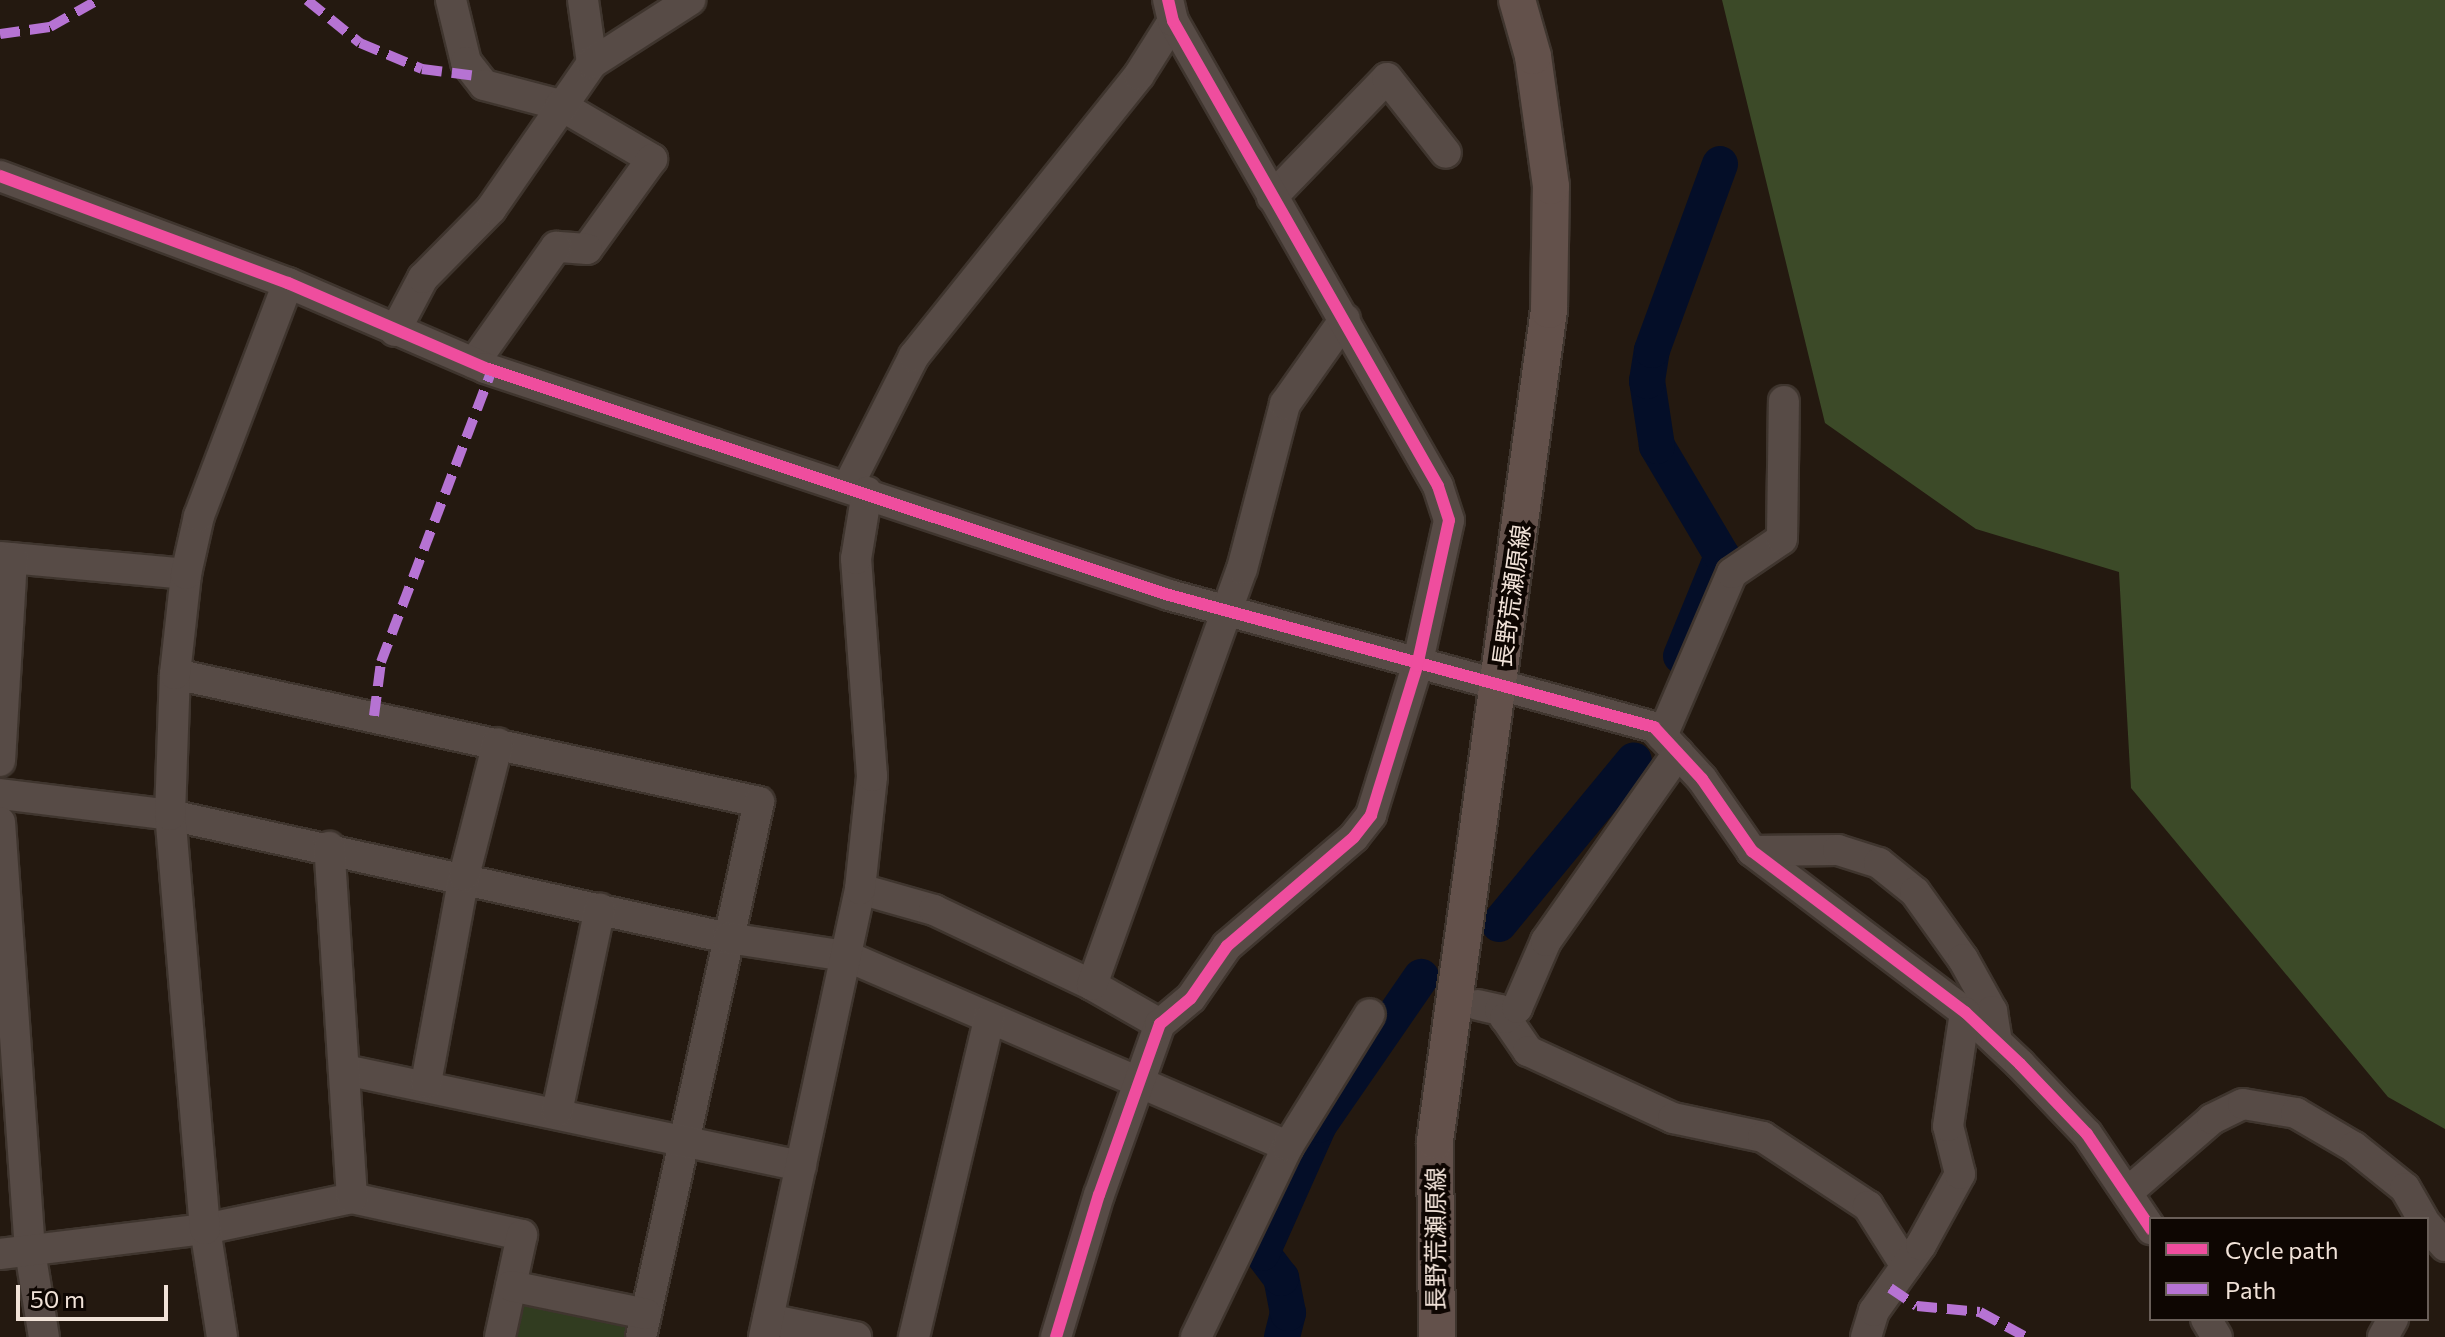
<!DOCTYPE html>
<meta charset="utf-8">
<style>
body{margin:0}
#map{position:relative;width:2445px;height:1337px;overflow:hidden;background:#241910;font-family:Commissioner,"Noto Sans JP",sans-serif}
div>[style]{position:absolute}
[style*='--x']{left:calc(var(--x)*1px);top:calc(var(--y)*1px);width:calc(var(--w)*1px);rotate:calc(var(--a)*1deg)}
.green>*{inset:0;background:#313c20}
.forest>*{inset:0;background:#3c4a28}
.river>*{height:36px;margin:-18px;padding:0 18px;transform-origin:18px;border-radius:18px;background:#040e28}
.roads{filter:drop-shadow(2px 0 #3f352e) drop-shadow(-2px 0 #3f352e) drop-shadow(0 2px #3f352e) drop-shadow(0 -2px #3f352e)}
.minor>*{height:30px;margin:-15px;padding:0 15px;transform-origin:15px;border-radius:15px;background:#574b46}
.major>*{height:36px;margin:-18px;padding:0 18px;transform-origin:18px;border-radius:18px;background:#63514b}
.quiet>*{height:10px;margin-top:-5px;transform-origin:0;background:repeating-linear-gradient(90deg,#b673d3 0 20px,transparent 0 30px)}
.cycleway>*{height:12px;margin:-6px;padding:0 6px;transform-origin:6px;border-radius:6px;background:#ef4d9e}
span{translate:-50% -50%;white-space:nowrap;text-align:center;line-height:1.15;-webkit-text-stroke:8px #0e0602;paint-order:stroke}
.street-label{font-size:24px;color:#f1e2d8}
.legend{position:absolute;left:2149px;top:1217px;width:280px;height:104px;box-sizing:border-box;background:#0e0602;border:2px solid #695e58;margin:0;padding:10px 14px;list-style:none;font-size:24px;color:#f1e2d8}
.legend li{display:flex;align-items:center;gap:16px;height:40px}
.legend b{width:40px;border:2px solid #695e58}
.scale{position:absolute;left:16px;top:1285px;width:152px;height:36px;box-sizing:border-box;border:4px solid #f1e2d8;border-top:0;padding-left:10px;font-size:24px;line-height:28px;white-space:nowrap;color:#f1e2d8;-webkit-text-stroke:6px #0e0602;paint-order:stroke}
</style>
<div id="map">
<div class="green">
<i style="clip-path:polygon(521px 1293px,624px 1313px,636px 1337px,513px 1337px)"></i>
</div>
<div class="forest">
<i style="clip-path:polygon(1722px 0,2445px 0,2445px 1129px,2388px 1097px,2131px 788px,2119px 572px,1976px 529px,1825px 423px)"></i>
</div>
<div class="river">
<i style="--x:1681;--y:656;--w:108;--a:-67.7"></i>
<i style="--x:1722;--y:556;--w:128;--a:-120.6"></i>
<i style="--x:1657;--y:446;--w:66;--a:-98.7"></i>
<i style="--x:1647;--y:381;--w:31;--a:-81"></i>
<i style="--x:1652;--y:350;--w:198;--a:-69.9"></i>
<i style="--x:1499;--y:924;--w:212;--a:-50.5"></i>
<i style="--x:1282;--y:1337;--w:25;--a:-76"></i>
<i style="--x:1288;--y:1313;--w:36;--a:-101"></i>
<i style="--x:1281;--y:1278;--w:31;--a:-127"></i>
<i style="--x:1262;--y:1253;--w:140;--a:-66"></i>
<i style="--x:1319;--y:1125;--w:180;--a:-55.4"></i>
</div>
<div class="roads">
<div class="minor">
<i style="--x:451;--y:0;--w:64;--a:76.4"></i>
<i style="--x:466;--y:62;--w:29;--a:52"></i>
<i style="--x:484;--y:85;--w:79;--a:14.7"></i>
<i style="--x:560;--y:105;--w:107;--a:30.4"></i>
<i style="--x:652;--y:159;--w:111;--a:125.8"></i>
<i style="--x:587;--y:249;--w:31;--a:-176"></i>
<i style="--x:556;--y:247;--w:142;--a:125.3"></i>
<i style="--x:583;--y:0;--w:64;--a:81.9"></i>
<i style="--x:0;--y:176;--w:307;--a:20.4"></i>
<i style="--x:288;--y:283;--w:215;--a:23.3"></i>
<i style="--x:485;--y:368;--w:721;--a:18.36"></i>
<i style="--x:1169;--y:595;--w:503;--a:15.23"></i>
<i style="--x:1654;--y:727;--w:71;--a:47.3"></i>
<i style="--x:1702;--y:779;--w:88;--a:55.2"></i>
<i style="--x:1752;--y:851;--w:267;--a:37.1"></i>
<i style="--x:1965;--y:1012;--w:76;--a:43.4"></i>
<i style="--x:2020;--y:1064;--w:97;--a:46.3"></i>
<i style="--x:2087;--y:1134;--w:115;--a:56"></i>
<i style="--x:1272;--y:197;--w:165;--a:-46"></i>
<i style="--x:1387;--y:78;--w:95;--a:51.8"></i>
<i style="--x:395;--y:331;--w:60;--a:-62.2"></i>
<i style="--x:423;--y:278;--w:97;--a:-45.4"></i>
<i style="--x:491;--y:209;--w:178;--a:-55.3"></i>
<i style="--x:592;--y:63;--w:117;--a:-32.7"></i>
<i style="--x:848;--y:486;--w:146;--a:-63.1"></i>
<i style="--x:914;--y:356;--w:360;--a:-51.3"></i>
<i style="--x:1139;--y:75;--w:64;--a:-57.8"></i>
<i style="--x:0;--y:557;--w:187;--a:5.2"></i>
<i style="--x:175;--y:674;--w:598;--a:12.36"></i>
<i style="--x:759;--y:802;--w:548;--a:102.44"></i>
<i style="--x:1662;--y:736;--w:177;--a:-66.8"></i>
<i style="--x:1732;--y:573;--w:60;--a:-34.2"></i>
<i style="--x:1782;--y:539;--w:138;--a:-89.2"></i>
<i style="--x:0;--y:761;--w:203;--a:-86.6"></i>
<i style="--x:0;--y:794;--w:171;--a:7"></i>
<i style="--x:170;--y:815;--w:571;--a:12.43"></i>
<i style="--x:728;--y:938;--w:119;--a:8.7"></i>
<i style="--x:846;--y:956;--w:481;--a:23.3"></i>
<i style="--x:0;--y:822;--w:430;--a:86"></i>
<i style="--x:30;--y:1251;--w:87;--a:80.8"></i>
<i style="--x:1752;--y:851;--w:86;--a:-0.7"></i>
<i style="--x:1838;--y:850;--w:43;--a:17.6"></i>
<i style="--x:1879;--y:863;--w:46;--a:38.9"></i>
<i style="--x:1915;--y:892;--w:82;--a:54.4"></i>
<i style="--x:1963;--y:959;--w:60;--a:60.9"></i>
<i style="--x:1992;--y:1011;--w:31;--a:81"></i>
<i style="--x:860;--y:889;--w:77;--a:15.8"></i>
<i style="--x:934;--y:910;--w:175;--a:25.4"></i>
<i style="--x:1478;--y:1005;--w:23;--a:13"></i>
<i style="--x:1500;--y:1010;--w:50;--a:55.7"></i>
<i style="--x:1528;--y:1051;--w:160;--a:24.8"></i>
<i style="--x:1673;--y:1118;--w:92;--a:11.9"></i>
<i style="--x:1763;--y:1137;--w:126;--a:33.3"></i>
<i style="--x:1868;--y:1206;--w:71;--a:57.7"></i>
<i style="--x:1505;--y:1018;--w:16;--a:-40"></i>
<i style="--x:1517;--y:1008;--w:73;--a:-66.6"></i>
<i style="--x:1546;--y:941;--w:230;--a:-54.9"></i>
<i style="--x:1160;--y:1024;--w:78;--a:-150.2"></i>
<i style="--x:1092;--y:985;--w:442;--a:-70.2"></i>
<i style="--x:1242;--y:569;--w:171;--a:-75.4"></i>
<i style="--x:1285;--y:404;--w:104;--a:-54.8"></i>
<i style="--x:345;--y:1070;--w:466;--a:11.9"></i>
<i style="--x:426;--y:1083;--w:210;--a:-79.6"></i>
<i style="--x:464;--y:876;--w:137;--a:-75.7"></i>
<i style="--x:557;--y:1112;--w:208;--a:-78.1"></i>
<i style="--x:2129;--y:1191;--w:110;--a:-40.9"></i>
<i style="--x:2212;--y:1119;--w:34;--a:-26"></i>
<i style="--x:2243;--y:1104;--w:54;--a:9.6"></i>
<i style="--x:2296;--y:1113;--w:67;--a:30.4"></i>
<i style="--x:2354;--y:1147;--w:65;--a:38.8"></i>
<i style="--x:2405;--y:1188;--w:36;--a:60"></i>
<i style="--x:352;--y:1198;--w:174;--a:12.3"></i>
<i style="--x:522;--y:1235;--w:104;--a:102.2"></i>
<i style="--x:2427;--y:1225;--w:28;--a:49"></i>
<i style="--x:0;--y:1254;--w:207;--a:-7"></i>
<i style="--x:205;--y:1229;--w:150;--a:-11.9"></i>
<i style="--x:352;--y:1198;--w:352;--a:-93.7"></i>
<i style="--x:511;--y:1286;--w:138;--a:11.7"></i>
<i style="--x:768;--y:1319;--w:90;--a:11.6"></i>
<i style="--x:2206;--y:1319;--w:21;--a:59"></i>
<i style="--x:222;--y:1337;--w:109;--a:-98.9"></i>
<i style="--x:205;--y:1229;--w:415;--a:-94.8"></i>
<i style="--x:170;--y:815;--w:141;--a:-88"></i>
<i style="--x:175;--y:674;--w:101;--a:-83.7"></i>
<i style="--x:186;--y:574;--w:59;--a:-77.4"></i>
<i style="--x:199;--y:516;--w:249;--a:-69.1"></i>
<i style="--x:764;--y:1337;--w:458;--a:-77.9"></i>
<i style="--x:860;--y:889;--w:114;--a:-83.9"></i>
<i style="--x:872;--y:776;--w:218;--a:-94.2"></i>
<i style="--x:856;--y:559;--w:68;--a:-80.7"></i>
<i style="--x:914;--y:1337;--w:327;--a:-76.7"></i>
<i style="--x:1056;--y:1337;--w:148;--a:-73.2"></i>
<i style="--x:1099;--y:1195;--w:182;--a:-70.4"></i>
<i style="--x:1160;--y:1024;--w:40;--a:-40"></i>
<i style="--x:1191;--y:998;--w:63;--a:-55.3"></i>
<i style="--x:1227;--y:946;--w:167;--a:-40.6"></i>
<i style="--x:1354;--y:837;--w:28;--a:-52"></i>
<i style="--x:1371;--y:815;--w:156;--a:-72.8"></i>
<i style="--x:1417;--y:666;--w:149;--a:-77.6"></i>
<i style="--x:1449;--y:520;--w:36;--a:-108"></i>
<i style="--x:1438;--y:486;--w:535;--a:-119.68"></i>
<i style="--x:1173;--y:21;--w:22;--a:-103"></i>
<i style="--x:1196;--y:1337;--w:212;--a:-64.3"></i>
<i style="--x:1288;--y:1146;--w:155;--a:-58.2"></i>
<i style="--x:1866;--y:1337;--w:27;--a:-73"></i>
<i style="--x:1874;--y:1311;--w:81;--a:-54.5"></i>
<i style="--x:1921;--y:1245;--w:81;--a:-61.2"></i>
<i style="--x:1960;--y:1174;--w:49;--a:-104"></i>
<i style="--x:1948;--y:1126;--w:115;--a:-81.5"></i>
<i style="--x:2383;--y:1337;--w:21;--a:-61"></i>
</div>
<div class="major">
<i style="--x:1437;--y:1337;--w:196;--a:-90.6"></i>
<i style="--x:1435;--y:1141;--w:839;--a:-82.19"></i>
<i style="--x:1549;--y:310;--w:124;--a:-89.1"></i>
<i style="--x:1551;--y:186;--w:131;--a:-97.9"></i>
<i style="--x:1533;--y:56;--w:58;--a:-105.9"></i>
</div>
</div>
<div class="quiet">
<i style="--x:307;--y:0;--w:68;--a:39.1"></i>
<i style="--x:360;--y:43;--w:67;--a:22.8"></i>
<i style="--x:422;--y:69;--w:55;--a:7.3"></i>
<i style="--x:0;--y:34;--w:50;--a:-8"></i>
<i style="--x:50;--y:27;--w:55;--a:-29.4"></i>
<i style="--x:374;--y:716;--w:54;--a:-82.6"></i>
<i style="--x:381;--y:662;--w:312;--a:-69.2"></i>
<i style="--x:1890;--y:1288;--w:32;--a:34"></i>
<i style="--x:1917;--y:1306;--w:63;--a:5.4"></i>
<i style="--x:1980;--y:1312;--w:52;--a:28.5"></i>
</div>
<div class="cycleway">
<i style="--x:0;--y:176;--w:307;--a:20.4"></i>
<i style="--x:288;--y:283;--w:215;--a:23.3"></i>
<i style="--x:485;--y:368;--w:721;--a:18.36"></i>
<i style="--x:1169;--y:595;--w:503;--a:15.23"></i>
<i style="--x:1654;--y:727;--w:71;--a:47.3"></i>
<i style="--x:1702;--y:779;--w:88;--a:55.2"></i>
<i style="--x:1752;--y:851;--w:267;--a:37.1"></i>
<i style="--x:1965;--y:1012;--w:76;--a:43.4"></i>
<i style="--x:2020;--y:1064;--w:97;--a:46.3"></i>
<i style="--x:2087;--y:1134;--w:115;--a:56"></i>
<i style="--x:1056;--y:1337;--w:148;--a:-73.2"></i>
<i style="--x:1099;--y:1195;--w:182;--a:-70.4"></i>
<i style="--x:1160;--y:1024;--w:40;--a:-40"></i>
<i style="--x:1191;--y:998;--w:63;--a:-55.3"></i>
<i style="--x:1227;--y:946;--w:167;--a:-40.6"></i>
<i style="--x:1354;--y:837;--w:28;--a:-52"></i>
<i style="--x:1371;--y:815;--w:156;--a:-72.8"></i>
<i style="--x:1417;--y:666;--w:149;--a:-77.6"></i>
<i style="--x:1449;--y:520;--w:36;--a:-108"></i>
<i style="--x:1438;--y:486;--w:535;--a:-119.68"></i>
<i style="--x:1173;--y:21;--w:22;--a:-103"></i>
</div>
<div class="street-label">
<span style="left:1511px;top:596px;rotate:-82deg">長野荒瀬原線</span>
<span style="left:1435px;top:1239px;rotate:-90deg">長野荒瀬原線</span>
</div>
<ul class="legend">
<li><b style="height:10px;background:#ef4d9e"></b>Cycle path</li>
<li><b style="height:10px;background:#b673d3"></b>Path</li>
</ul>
<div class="scale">50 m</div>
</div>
